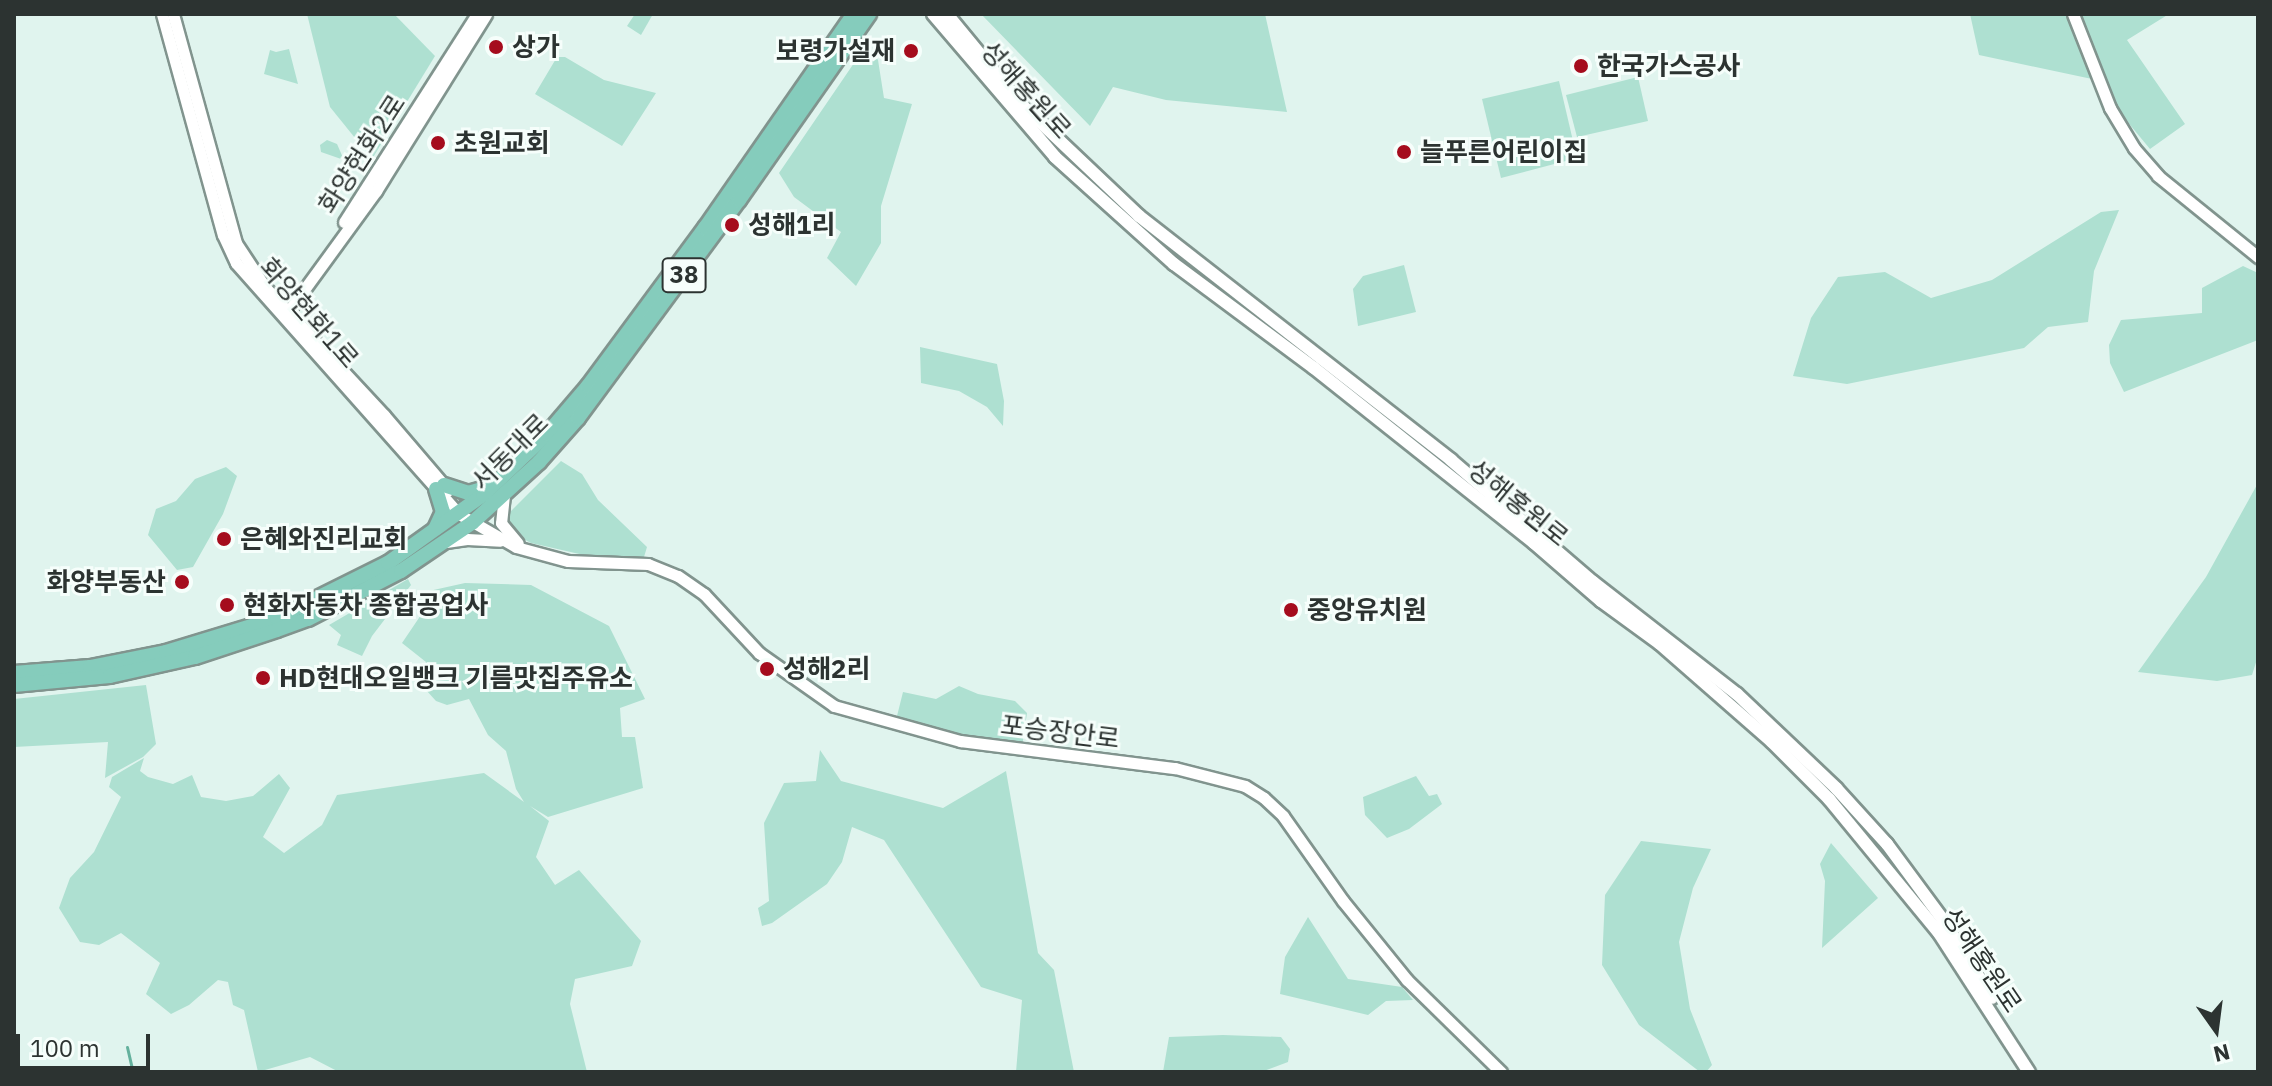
<!DOCTYPE html>
<meta charset="utf-8">
<style>
body{margin:0}
#map{position:relative;width:2272px;height:1086px;overflow:hidden;background:#e0f4ee;font-family:"IBM Plex Sans","Noto Sans KR",sans-serif}
div>[style]{position:absolute}
[style*='--x']{left:calc(var(--x)*1px);top:calc(var(--y)*1px);width:calc(var(--w)*1px);rotate:calc(var(--a)*1deg)}
.green>*{inset:0;background:#aee0d1}
.stream>*{height:3px;margin:-1.5px;padding:0 1.5px;transform-origin:1.5px;border-radius:1.5px;background:#64b19d}
.roads{filter:drop-shadow(2px 0 #81948e) drop-shadow(-2px 0 #81948e) drop-shadow(0 2px #81948e) drop-shadow(0 -2px #81948e)}
.tertiary>*{height:11px;margin:-5.5px;padding:0 5.5px;transform-origin:5.5px;border-radius:5.5px;background:#fff}
.secondary>*{height:12px;margin:-6px;padding:0 6px;transform-origin:6px;border-radius:6px;background:#fff}
.primary>*{height:14px;margin:-7px;padding:0 7px;transform-origin:7px;border-radius:7px;background:#85ccbc}
.dots>*{width:22px;height:22px;translate:-50% -50%;box-sizing:border-box;border:4px solid #f6fefb;border-radius:50%}
span{translate:-50% -50%;white-space:nowrap;text-align:center;line-height:1.15;-webkit-text-stroke:6px #f6fefb;paint-order:stroke}
.shield-label span{padding:2px 6px;background:#f6fefb;border:2px solid;border-radius:6px;-webkit-text-stroke-width:0}
.shield-label{font-size:24px;color:#2c3331;font-weight:700}
.poi-label{font-size:26px;color:#2c3331;font-weight:700}
.left{translate:0 -50%;text-align:left}
.right{translate:-100% -50%;text-align:right}
.street-label{font-size:26px;color:#2c3331}
.frame{position:absolute;inset:0;border:16px solid #2c3331;pointer-events:none}
.north{position:absolute;left:2176px;top:990px;width:80px;height:80px;-webkit-text-stroke:6px #f6fefb;paint-order:stroke;rotate:166deg;font-size:22px;font-weight:700;line-height:32px;text-align:center;color:#2c3331}
.north::after{content:'';display:block;margin:auto;width:28px;height:36px;background:#2c3331;clip-path:polygon(50% 0,100% 100%,50% 72%,0 100%)}
.scale{position:absolute;left:16px;top:1034px;width:134px;height:36px;box-sizing:border-box;border:4px solid #2c3331;border-top:0;padding-left:10px;font-size:24px;line-height:28px;white-space:nowrap;color:#2c3331;-webkit-text-stroke:6px #f6fefb;paint-order:stroke}
</style>
<div id="map">
<div class="green">
<i style="clip-path:polygon(307px 14px,394px 14px,435px 56px,372px 159px,330px 107px)"></i>
<i style="clip-path:polygon(635px 14px,653px 14px,641px 35px,627px 26px)"></i>
<i style="clip-path:polygon(981px 14px,1265px 14px,1287px 112px,1166px 100px,1113px 87px,1090px 126px)"></i>
<i style="clip-path:polygon(1970px 14px,2169px 14px,2127px 40px,2185px 124px,2150px 149px,2092px 79px,1979px 55px)"></i>
<i style="clip-path:polygon(867px 44px,878px 60px,884px 98px,912px 104px,881px 206px,881px 243px,856px 286px,827px 258px,841px 232px,794px 197px,779px 173px)"></i>
<i style="clip-path:polygon(289px 49px,298px 84px,264px 74px,270px 50px,276px 52px)"></i>
<i style="clip-path:polygon(557px 57px,565px 57px,604px 80px,656px 93px,622px 146px,535px 94px)"></i>
<i style="clip-path:polygon(1638px 77px,1648px 121px,1577px 137px,1566px 95px)"></i>
<i style="clip-path:polygon(1559px 81px,1577px 158px,1501px 178px,1482px 99px)"></i>
<i style="clip-path:polygon(327px 140px,337px 144px,344px 160px,321px 152px,320px 145px)"></i>
<i style="clip-path:polygon(2119px 210px,2094px 271px,2088px 322px,2048px 327px,2024px 348px,1847px 384px,1793px 376px,1811px 318px,1838px 277px,1885px 272px,1931px 298px,1992px 280px,2101px 212px)"></i>
<i style="clip-path:polygon(1404px 265px,1416px 312px,1358px 326px,1353px 289px,1363px 276px)"></i>
<i style="clip-path:polygon(2243px 266px,2258px 273px,2258px 340px,2124px 392px,2110px 363px,2109px 345px,2121px 320px,2202px 313px,2202px 288px)"></i>
<i style="clip-path:polygon(920px 347px,997px 364px,1004px 401px,1003px 426px,987px 407px,959px 391px,921px 383px)"></i>
<i style="clip-path:polygon(561px 461px,582px 474px,598px 500px,647px 547px,644px 557px,597px 558px,531px 543px,514px 534px,507px 523px,509px 513px)"></i>
<i style="clip-path:polygon(226px 467px,237px 476px,223px 514px,193px 567px,177px 570px,148px 535px,156px 509px,176px 501px,195px 479px)"></i>
<i style="clip-path:polygon(2258px 483px,2258px 656px,2252px 675px,2217px 681px,2138px 672px,2206px 577px)"></i>
<i style="clip-path:polygon(408px 579px,411px 585px,372px 636px,362px 656px,337px 645px,341px 635px,329px 625px)"></i>
<i style="clip-path:polygon(465px 583px,531px 585px,609px 626px,645px 699px,620px 708px,622px 737px,635px 737px,643px 788px,548px 817px,530px 806px,549px 821px,536px 857px,555px 885px,579px 870px,641px 941px,632px 966px,575px 979px,570px 1004px,587px 1072px,339px 1072px,310px 1057px,258px 1072px,244px 1010px,233px 1005px,228px 982px,218px 980px,189px 1005px,171px 1014px,146px 994px,160px 963px,121px 933px,99px 945px,80px 942px,59px 908px,70px 878px,94px 852px,121px 797px,109px 787px,112px 777px,144px 758px,140px 771px,148px 777px,173px 784px,192px 775px,201px 797px,226px 801px,253px 796px,279px 774px,290px 788px,263px 837px,284px 853px,322px 825px,337px 795px,484px 773px,524px 802px,516px 789px,506px 751px,488px 735px,469px 699px,447px 705px,436px 701px,416px 679px,426px 662px,402px 643px,425px 609px,429px 591px)"></i>
<i style="clip-path:polygon(146px 685px,156px 744px,143px 757px,105px 778px,108px 742px,14px 747px,14px 699px)"></i>
<i style="clip-path:polygon(959px 686px,978px 694px,1015px 701px,1027px 713px,1022px 747px,953px 735px,896px 720px,903px 692px,936px 699px)"></i>
<i style="clip-path:polygon(820px 750px,841px 781px,943px 808px,1006px 771px,1038px 953px,1054px 970px,1074px 1072px,1016px 1072px,1022px 1000px,981px 987px,884px 840px,852px 827px,842px 862px,827px 884px,772px 923px,762px 926px,758px 908px,769px 901px,764px 823px,784px 783px,816px 781px)"></i>
<i style="clip-path:polygon(1416px 776px,1429px 796px,1437px 794px,1442px 804px,1409px 829px,1387px 838px,1365px 815px,1363px 797px)"></i>
<i style="clip-path:polygon(1641px 841px,1711px 849px,1693px 888px,1679px 942px,1690px 1009px,1712px 1065px,1706px 1072px,1700px 1072px,1639px 1025px,1602px 965px,1605px 895px)"></i>
<i style="clip-path:polygon(1831px 843px,1878px 898px,1822px 948px,1825px 881px,1820px 864px)"></i>
<i style="clip-path:polygon(1308px 917px,1348px 979px,1402px 987px,1413px 1000px,1386px 1001px,1368px 1015px,1280px 994px,1285px 957px)"></i>
<i style="clip-path:polygon(1223px 1035px,1281px 1037px,1290px 1049px,1288px 1062px,1261px 1072px,1163px 1072px,1169px 1037px)"></i>
</div>
<div class="stream">
<i style="--x:127;--y:1047;--w:26;--a:77"></i>
</div>
<div class="roads">
<div class="tertiary">
<i style="--x:162;--y:14;--w:229;--a:74.6"></i>
<i style="--x:223;--y:235;--w:31;--a:65"></i>
<i style="--x:236;--y:263;--w:336;--a:48.4"></i>
<i style="--x:459;--y:514;--w:66;--a:30.1"></i>
<i style="--x:516;--y:547;--w:54;--a:15.1"></i>
<i style="--x:568;--y:561;--w:80;--a:2.1"></i>
<i style="--x:648;--y:564;--w:32;--a:22"></i>
<i style="--x:678;--y:576;--w:32;--a:35"></i>
<i style="--x:704;--y:594;--w:81;--a:47"></i>
<i style="--x:759;--y:653;--w:92;--a:35.2"></i>
<i style="--x:834;--y:706;--w:131;--a:15.5"></i>
<i style="--x:960;--y:741;--w:217;--a:7.2"></i>
<i style="--x:1175;--y:768;--w:72;--a:14.4"></i>
<i style="--x:1245;--y:786;--w:22;--a:32"></i>
<i style="--x:1264;--y:798;--w:26;--a:43"></i>
<i style="--x:1283;--y:816;--w:104;--a:54.8"></i>
<i style="--x:1343;--y:901;--w:102;--a:51"></i>
<i style="--x:1407;--y:980;--w:132;--a:44.4"></i>
<i style="--x:173;--y:14;--w:238;--a:74.6"></i>
<i style="--x:236;--y:243;--w:53;--a:56.6"></i>
<i style="--x:265;--y:287;--w:175;--a:47.1"></i>
<i style="--x:384;--y:415;--w:99;--a:49.5"></i>
<i style="--x:2073;--y:14;--w:101;--a:68.5"></i>
<i style="--x:2110;--y:108;--w:47;--a:59"></i>
<i style="--x:2134;--y:148;--w:37;--a:49"></i>
<i style="--x:2158;--y:176;--w:129;--a:39"></i>
<i style="--x:344;--y:222;--w:247;--a:-57.4"></i>
<i style="--x:287;--y:313;--w:151;--a:-53.9"></i>
<i style="--x:376;--y:191;--w:208;--a:-58.1"></i>
<i style="--x:504;--y:495;--w:28;--a:96"></i>
<i style="--x:501;--y:523;--w:26;--a:50"></i>
<i style="--x:446;--y:542;--w:21;--a:-8"></i>
<i style="--x:467;--y:539;--w:33;--a:3"></i>
</div>
<div class="secondary">
<i style="--x:933;--y:14;--w:188;--a:49.5"></i>
<i style="--x:1055;--y:157;--w:160;--a:42"></i>
<i style="--x:1174;--y:264;--w:174;--a:36.6"></i>
<i style="--x:1314;--y:368;--w:281;--a:38.5"></i>
<i style="--x:1534;--y:543;--w:89;--a:40.9"></i>
<i style="--x:1601;--y:601;--w:73;--a:36.1"></i>
<i style="--x:1660;--y:644;--w:149;--a:41.2"></i>
<i style="--x:1772;--y:742;--w:81;--a:45"></i>
<i style="--x:1829;--y:799;--w:173;--a:50.6"></i>
<i style="--x:1939;--y:933;--w:166;--a:57.1"></i>
<i style="--x:947;--y:14;--w:117;--a:50.6"></i>
<i style="--x:1021;--y:104;--w:163;--a:43.5"></i>
<i style="--x:1139;--y:216;--w:396;--a:38"></i>
<i style="--x:1451;--y:460;--w:187;--a:40.7"></i>
<i style="--x:1593;--y:582;--w:182;--a:37.9"></i>
<i style="--x:1737;--y:694;--w:137;--a:43.5"></i>
<i style="--x:1836;--y:788;--w:76;--a:47.7"></i>
<i style="--x:1887;--y:844;--w:94;--a:53.6"></i>
<i style="--x:1943;--y:920;--w:92;--a:57.9"></i>
</div>
<div class="primary">
<i style="--x:444;--y:485;--w:25;--a:18"></i>
<i style="--x:468;--y:493;--w:22;--a:-16"></i>
<i style="--x:435;--y:529;--w:19;--a:-65"></i>
<i style="--x:443;--y:512;--w:24;--a:-107"></i>
<i style="--x:14;--y:673;--w:76;--a:-4.5"></i>
<i style="--x:90;--y:667;--w:77;--a:-11.2"></i>
<i style="--x:166;--y:652;--w:116;--a:-17"></i>
<i style="--x:277;--y:618;--w:124;--a:-26.4"></i>
<i style="--x:388;--y:563;--w:117;--a:-35.6"></i>
<i style="--x:483;--y:495;--w:88;--a:-43.6"></i>
<i style="--x:547;--y:434;--w:63;--a:-49.5"></i>
<i style="--x:588;--y:386;--w:197;--a:-53.5"></i>
<i style="--x:705;--y:228;--w:261;--a:-55.2"></i>
<i style="--x:14;--y:685;--w:96;--a:-5.4"></i>
<i style="--x:110;--y:676;--w:87;--a:-12.6"></i>
<i style="--x:195;--y:657;--w:86;--a:-18.2"></i>
<i style="--x:277;--y:630;--w:33;--a:-20"></i>
<i style="--x:308;--y:619;--w:105;--a:-27.3"></i>
<i style="--x:401;--y:571;--w:86;--a:-34.1"></i>
<i style="--x:472;--y:523;--w:91;--a:-42.3"></i>
<i style="--x:539;--y:462;--w:59;--a:-48.4"></i>
<i style="--x:578;--y:418;--w:271;--a:-53.6"></i>
<i style="--x:739;--y:200;--w:227;--a:-55"></i>
</div>
</div>
<div class="dots">
<i style="left:496px;top:47px;background:#a50c1d"></i>
<i style="left:911px;top:51px;background:#a50c1d"></i>
<i style="left:1581px;top:66px;background:#a50c1d"></i>
<i style="left:438px;top:143px;background:#a50c1d"></i>
<i style="left:1404px;top:152px;background:#a50c1d"></i>
<i style="left:732px;top:225px;background:#a50c1d"></i>
<i style="left:224px;top:539px;background:#a50c1d"></i>
<i style="left:182px;top:582px;background:#a50c1d"></i>
<i style="left:227px;top:605px;background:#a50c1d"></i>
<i style="left:1291px;top:610px;background:#a50c1d"></i>
<i style="left:767px;top:669px;background:#a50c1d"></i>
<i style="left:263px;top:678px;background:#a50c1d"></i>
</div>
<div class="shield-label">
<span style="left:684px;top:275px">38</span>
</div>
<div class="poi-label">
<span class="left" style="left:512px;top:47px">상가</span>
<span class="right" style="left:895px;top:51px">보령가설재</span>
<span class="left" style="left:1597px;top:66px">한국가스공사</span>
<span class="left" style="left:454px;top:143px">초원교회</span>
<span class="left" style="left:1420px;top:152px">늘푸른어린이집</span>
<span class="left" style="left:748px;top:225px">성해1리</span>
<span class="left" style="left:240px;top:539px">은혜와진리교회</span>
<span class="right" style="left:166px;top:582px">화양부동산</span>
<span class="left" style="left:243px;top:605px">현화자동차 종합공업사</span>
<span class="left" style="left:1307px;top:610px">중앙유치원</span>
<span class="left" style="left:783px;top:669px">성해2리</span>
<span class="left" style="left:279px;top:678px">HD현대오일뱅크 기름맛집주유소</span>
</div>
<div class="street-label">
<span style="left:1026px;top:90px;rotate:48deg">성해홍원로</span>
<span style="left:362px;top:154px;rotate:-57deg">화양현화2로</span>
<span style="left:309px;top:313px;rotate:49deg">화양현화1로</span>
<span style="left:510px;top:452px;rotate:-45deg">서동대로</span>
<span style="left:1518px;top:503px;rotate:39deg">성해홍원로</span>
<span style="left:1060px;top:732px;rotate:7deg">포승장안로</span>
<span style="left:1982px;top:960px;rotate:56deg">성해홍원로</span>
</div>
<div class="frame"></div>
<div class="north">N</div>
<div class="scale">100 m</div>
</div>
